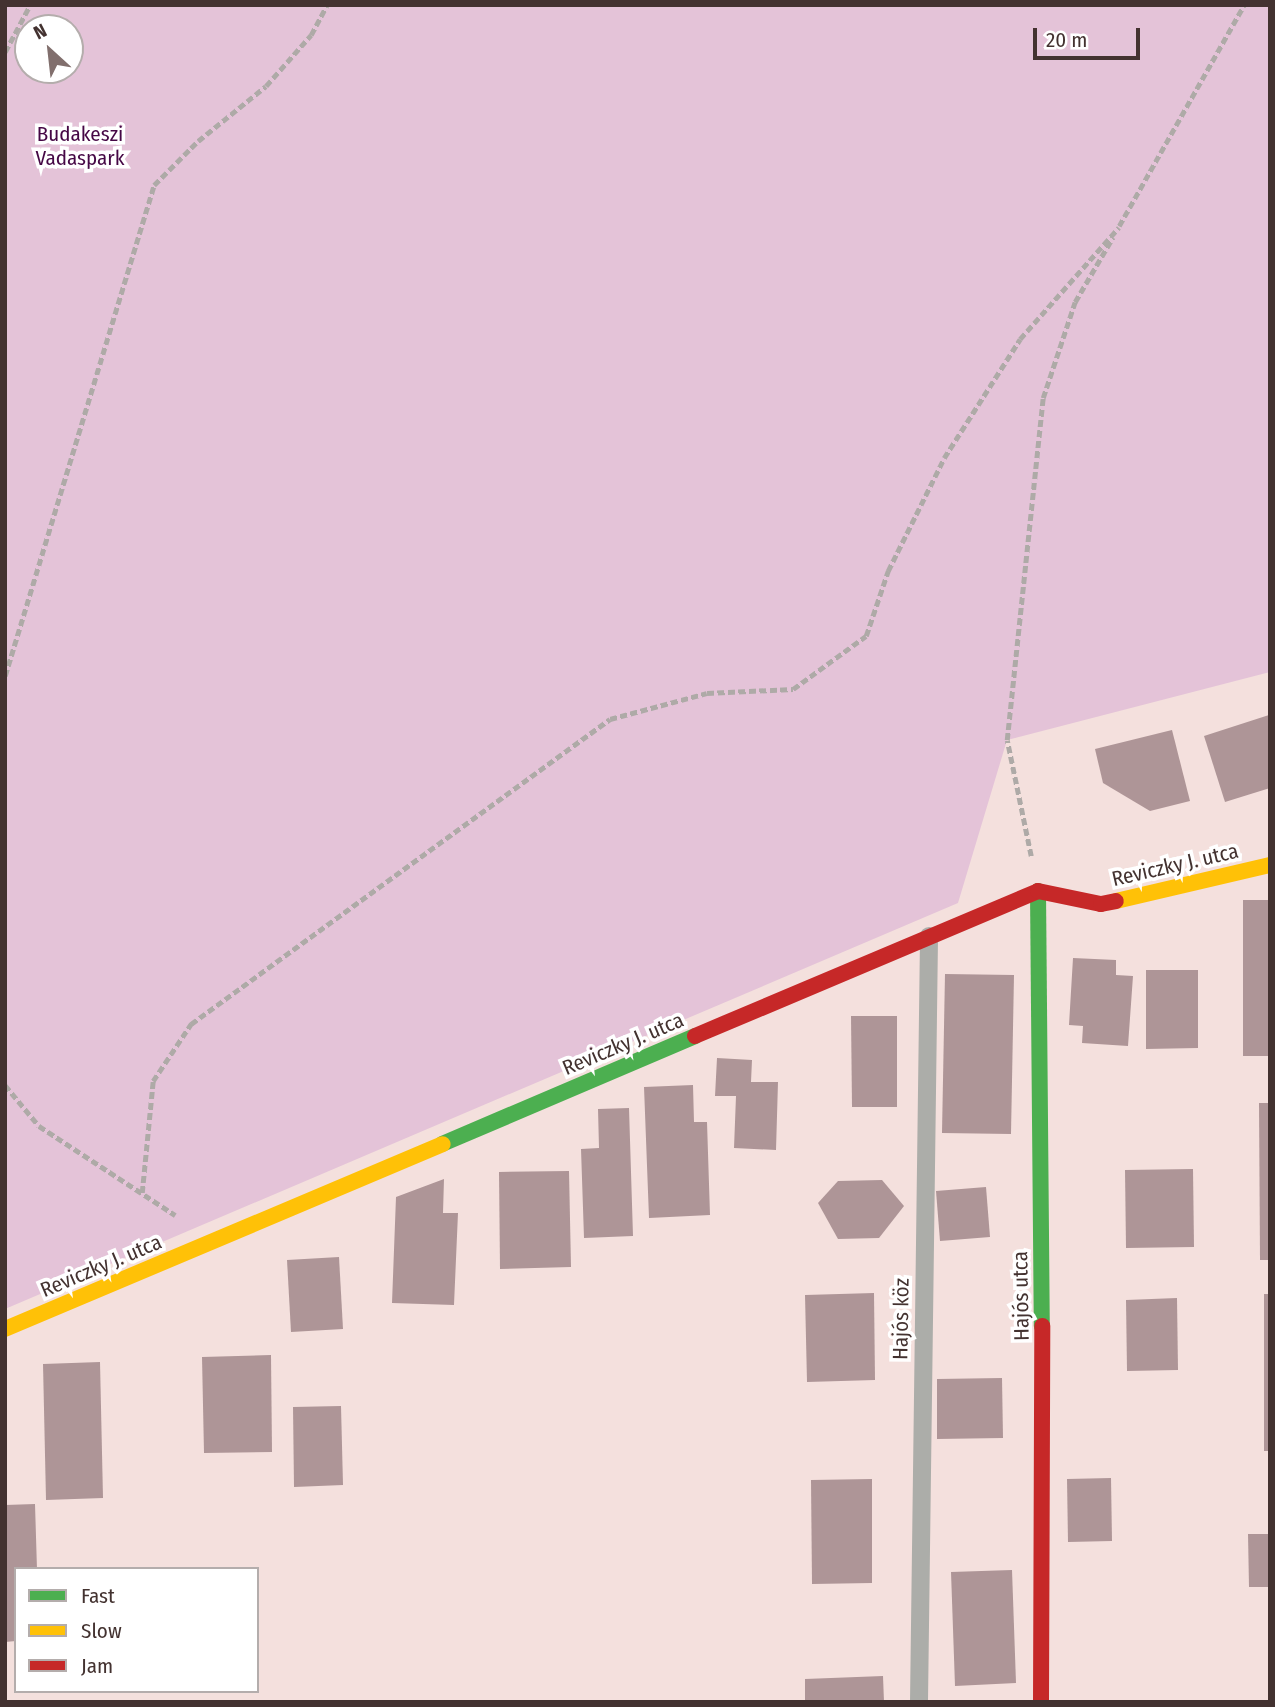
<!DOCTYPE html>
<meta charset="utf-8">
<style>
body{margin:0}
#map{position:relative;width:1275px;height:1707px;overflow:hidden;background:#f4e0dd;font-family:"Fira Sans Condensed",sans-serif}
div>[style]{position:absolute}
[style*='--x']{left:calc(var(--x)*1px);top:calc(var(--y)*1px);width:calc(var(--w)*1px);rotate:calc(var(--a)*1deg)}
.green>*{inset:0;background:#e4c3d8}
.building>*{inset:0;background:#ae9597}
.path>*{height:4.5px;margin-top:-2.25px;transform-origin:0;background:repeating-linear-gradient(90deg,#aeaaa7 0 7px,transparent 0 10.5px)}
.lane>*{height:18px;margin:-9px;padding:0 9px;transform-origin:9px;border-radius:9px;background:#acada9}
.fast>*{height:16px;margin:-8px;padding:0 8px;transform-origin:8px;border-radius:8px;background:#4caf50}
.slow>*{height:16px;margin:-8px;padding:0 8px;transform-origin:8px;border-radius:8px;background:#ffc107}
.jam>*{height:16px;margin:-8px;padding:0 8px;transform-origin:8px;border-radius:8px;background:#c62828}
span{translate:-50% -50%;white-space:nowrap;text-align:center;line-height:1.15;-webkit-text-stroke:7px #fff;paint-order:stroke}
.park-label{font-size:21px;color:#450745}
.street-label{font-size:21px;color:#433230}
.frame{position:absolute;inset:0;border:7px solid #433230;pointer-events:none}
.legend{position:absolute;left:14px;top:1567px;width:245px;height:126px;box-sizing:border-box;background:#fff;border:2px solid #b4adac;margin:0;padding:9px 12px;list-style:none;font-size:21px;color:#433230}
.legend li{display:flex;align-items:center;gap:14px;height:35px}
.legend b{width:35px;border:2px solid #b4adac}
.north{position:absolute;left:14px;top:14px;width:70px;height:70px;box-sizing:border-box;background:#fff;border:2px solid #b4adac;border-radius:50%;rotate:333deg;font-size:19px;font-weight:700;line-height:28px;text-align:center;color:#433230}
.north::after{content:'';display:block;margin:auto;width:24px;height:32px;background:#816f6d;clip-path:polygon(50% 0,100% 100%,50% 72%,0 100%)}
.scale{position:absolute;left:1033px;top:28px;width:107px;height:32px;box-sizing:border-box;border:4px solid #433230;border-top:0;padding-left:9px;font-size:21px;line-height:24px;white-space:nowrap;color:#433230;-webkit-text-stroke:5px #fff;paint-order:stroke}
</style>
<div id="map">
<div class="green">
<i style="clip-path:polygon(evenodd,5px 5px,1270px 5px,1270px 672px,1007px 740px,958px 903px,5px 1309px,5px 5px,28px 28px,70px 28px,70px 70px,28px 70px,28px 28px)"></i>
</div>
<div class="building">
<i style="clip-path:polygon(1269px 715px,1270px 788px,1225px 802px,1204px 736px)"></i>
<i style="clip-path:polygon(1172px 730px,1190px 801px,1150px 811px,1103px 783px,1095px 749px)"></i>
<i style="clip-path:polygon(1243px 900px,1270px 900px,1270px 1056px,1243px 1056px)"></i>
<i style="clip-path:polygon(1073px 958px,1116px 960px,1116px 975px,1133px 976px,1128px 1046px,1082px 1043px,1083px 1026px,1069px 1025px)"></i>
<i style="clip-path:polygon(1146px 970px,1198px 970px,1198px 1048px,1146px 1049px)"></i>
<i style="clip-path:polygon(945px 974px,1014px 975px,1011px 1134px,942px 1133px)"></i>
<i style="clip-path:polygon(851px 1016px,897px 1016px,897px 1107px,852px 1107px)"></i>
<i style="clip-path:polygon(717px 1058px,752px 1060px,751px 1082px,778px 1082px,776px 1150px,734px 1148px,736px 1096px,715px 1096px)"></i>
<i style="clip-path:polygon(693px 1085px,694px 1122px,707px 1122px,710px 1215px,649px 1218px,644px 1087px)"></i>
<i style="clip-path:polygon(1259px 1103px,1270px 1103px,1270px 1260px,1260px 1260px)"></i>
<i style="clip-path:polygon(629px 1108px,633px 1236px,584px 1238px,581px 1149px,599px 1148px,598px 1109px)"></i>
<i style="clip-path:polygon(1193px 1169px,1194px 1247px,1126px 1248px,1125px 1170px)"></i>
<i style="clip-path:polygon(569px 1171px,571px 1267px,500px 1269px,499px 1172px)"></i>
<i style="clip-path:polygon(444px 1179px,443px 1213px,458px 1213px,454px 1305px,392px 1303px,396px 1197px)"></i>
<i style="clip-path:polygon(882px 1180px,904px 1206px,879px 1238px,838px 1239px,818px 1203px,838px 1181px)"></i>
<i style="clip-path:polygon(986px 1187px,990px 1237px,940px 1241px,936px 1191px)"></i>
<i style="clip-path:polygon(339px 1257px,343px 1329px,291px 1332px,287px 1260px)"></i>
<i style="clip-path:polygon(874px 1293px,875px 1380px,807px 1382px,805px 1295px)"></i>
<i style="clip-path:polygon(1264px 1294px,1270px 1294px,1270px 1451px,1264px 1451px)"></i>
<i style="clip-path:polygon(1177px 1298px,1178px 1370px,1127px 1371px,1126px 1300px)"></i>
<i style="clip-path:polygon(271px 1355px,272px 1452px,204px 1453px,202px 1357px)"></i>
<i style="clip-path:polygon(100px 1362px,103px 1498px,46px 1500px,43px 1364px)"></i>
<i style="clip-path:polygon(1002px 1378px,1003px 1438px,937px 1439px,937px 1379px)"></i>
<i style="clip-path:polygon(341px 1406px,343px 1485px,294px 1487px,293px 1407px)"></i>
<i style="clip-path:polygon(1111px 1478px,1112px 1541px,1068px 1542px,1067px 1479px)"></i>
<i style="clip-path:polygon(872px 1479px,872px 1583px,812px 1584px,811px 1480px)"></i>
<i style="clip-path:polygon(35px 1504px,37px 1569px,16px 1569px,16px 1641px,5px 1642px,5px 1505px)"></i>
<i style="clip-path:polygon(1248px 1534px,1270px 1534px,1270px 1587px,1249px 1587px)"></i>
<i style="clip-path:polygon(1012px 1570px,1016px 1683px,955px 1686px,951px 1572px)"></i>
<i style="clip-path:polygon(883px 1676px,884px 1702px,805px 1702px,805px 1679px)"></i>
</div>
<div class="path">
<i style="--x:5;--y:52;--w:53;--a:-62"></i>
<i style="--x:1119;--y:226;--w:254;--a:-60.5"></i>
<i style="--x:5;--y:676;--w:513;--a:-73.12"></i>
<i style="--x:154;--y:185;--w:62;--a:-45"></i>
<i style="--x:198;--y:141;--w:87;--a:-39"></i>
<i style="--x:266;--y:86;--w:68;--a:-48.6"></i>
<i style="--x:311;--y:35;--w:34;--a:-62"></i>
<i style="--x:1031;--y:856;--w:118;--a:-101.7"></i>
<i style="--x:1007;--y:740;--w:344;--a:-84"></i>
<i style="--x:1043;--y:398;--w:101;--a:-71.6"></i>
<i style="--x:1075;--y:302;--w:75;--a:-59.7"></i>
<i style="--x:5;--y:1085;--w:53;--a:50.3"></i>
<i style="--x:39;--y:1126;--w:163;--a:33.2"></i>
<i style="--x:142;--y:1193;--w:113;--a:-84.4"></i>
<i style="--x:153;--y:1081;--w:69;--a:-56.3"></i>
<i style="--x:191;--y:1024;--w:518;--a:-36.05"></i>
<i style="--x:610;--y:719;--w:100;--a:-15"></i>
<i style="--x:707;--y:693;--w:86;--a:-2.7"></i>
<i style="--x:793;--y:689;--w:90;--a:-36"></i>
<i style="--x:866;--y:636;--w:69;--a:-71.3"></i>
<i style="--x:888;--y:571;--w:126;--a:-63.6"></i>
<i style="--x:944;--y:458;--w:141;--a:-57.4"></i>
<i style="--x:1020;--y:339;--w:149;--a:-48.5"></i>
</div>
<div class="lane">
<i style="--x:919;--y:1702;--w:766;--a:-89.25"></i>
</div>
<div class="fast">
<i style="--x:1038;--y:891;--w:435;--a:89.5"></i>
<i style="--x:442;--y:1144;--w:275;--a:-23.1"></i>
</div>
<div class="slow">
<i style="--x:1116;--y:901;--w:158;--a:-13.2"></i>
<i style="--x:5;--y:1329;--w:475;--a:-22.9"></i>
</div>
<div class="jam">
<i style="--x:695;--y:1036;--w:372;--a:-22.9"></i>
<i style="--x:1038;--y:891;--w:64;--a:11.7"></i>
<i style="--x:1101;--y:904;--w:15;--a:-11"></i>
<i style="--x:1041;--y:1702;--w:376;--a:-89.8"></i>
</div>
<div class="park-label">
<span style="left:80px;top:146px">Budakeszi<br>Vadaspark</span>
</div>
<div class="street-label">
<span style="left:1175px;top:865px;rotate:-13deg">Reviczky J. utca</span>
<span style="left:623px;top:1044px;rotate:-23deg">Reviczky J. utca</span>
<span style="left:101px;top:1266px;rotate:-23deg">Reviczky J. utca</span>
<span style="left:1021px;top:1296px;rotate:-91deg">Hajós utca</span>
<span style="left:901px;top:1319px;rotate:-89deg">Hajós köz</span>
</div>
<div class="frame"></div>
<ul class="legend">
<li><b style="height:9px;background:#4caf50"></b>Fast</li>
<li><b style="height:9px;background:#ffc107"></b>Slow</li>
<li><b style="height:9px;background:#c62828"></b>Jam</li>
</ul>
<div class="north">N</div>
<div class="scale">20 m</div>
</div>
